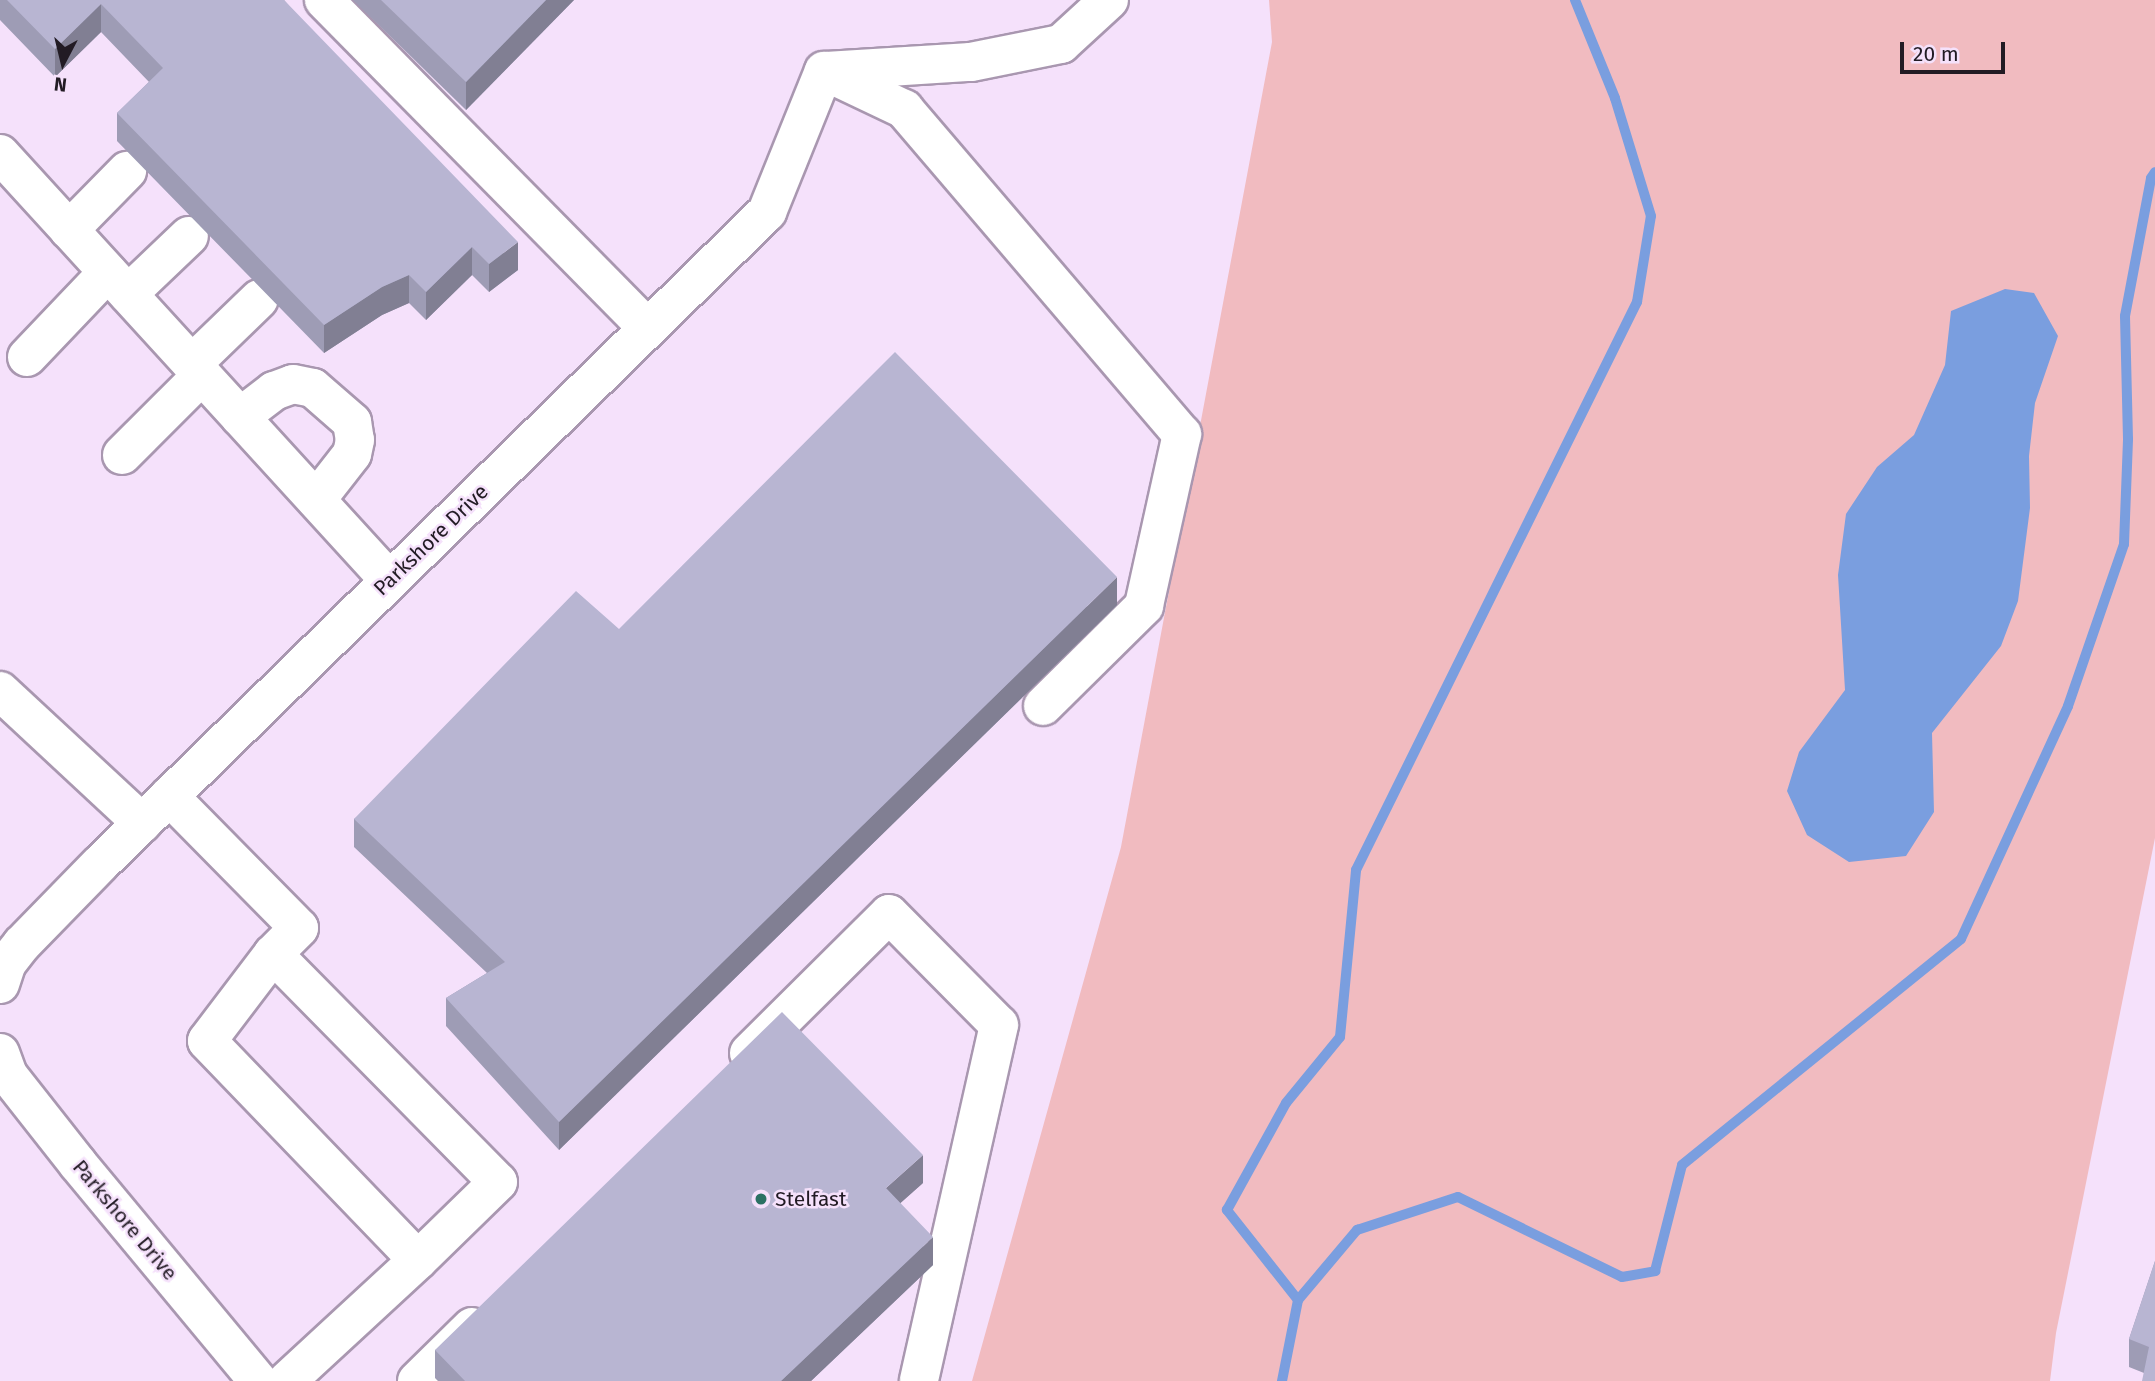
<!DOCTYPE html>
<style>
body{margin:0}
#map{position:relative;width:2155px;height:1381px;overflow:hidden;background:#f5e1fb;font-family:"Fira Sans",sans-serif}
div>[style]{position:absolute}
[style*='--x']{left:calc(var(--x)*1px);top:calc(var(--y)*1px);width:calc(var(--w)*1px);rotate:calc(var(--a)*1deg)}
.green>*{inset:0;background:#f1bbc0}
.water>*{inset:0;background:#7a9edf}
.stream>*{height:10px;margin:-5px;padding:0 5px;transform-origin:5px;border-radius:5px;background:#7a9edf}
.roads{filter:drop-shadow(2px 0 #a997b0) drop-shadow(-2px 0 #a997b0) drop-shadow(0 2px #a997b0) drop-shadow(0 -2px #a997b0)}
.minor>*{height:38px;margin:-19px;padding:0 19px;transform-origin:19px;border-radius:19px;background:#fff}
.wall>*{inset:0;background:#9e9cb5}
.shaded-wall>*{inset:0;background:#817f93}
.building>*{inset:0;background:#b8b5d2}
.dots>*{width:19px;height:19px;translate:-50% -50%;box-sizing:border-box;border:4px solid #f5e1fb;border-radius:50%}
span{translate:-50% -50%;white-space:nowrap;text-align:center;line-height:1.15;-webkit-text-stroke:5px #f5e1fb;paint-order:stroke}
.street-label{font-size:21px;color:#221b24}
.poi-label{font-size:21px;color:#221b24}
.left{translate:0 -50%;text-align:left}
.north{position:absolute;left:28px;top:28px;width:70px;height:70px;-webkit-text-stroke:5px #f5e1fb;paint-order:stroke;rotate:187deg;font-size:19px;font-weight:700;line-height:28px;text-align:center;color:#221b24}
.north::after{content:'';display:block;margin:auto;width:24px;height:32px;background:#221b24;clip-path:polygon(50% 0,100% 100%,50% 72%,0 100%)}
.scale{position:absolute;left:1900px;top:42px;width:105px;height:32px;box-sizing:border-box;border:4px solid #221b24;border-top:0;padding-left:9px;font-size:21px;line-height:24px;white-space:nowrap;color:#221b24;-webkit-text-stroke:5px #f5e1fb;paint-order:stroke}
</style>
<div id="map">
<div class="green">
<i style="clip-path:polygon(1269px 0,2155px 0,2155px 838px,2056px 1333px,2050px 1381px,972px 1381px,1121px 847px,1272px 42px)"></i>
</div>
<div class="water">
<i style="clip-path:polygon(2005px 289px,2034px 293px,2058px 336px,2035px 403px,2029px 456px,2030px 508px,2018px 601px,2001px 646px,1932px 733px,1934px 812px,1906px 856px,1849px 862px,1807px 835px,1787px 791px,1799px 752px,1845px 690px,1838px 575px,1846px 514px,1877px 467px,1914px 435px,1945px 365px,1951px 311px)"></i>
</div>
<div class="stream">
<i style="--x:1298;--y:1300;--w:115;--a:-128.3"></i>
<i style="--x:1227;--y:1210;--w:122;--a:-61.1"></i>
<i style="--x:1286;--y:1103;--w:85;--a:-50.7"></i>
<i style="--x:1340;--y:1037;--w:168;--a:-84.5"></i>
<i style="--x:1356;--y:870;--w:634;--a:-63.68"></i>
<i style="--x:1637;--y:302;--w:87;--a:-80.8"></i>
<i style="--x:1651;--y:216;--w:123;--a:-107"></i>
<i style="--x:1615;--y:98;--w:106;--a:-112.2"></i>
<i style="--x:1282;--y:1381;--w:83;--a:-78.8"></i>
<i style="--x:1298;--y:1300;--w:92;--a:-49.9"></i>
<i style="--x:1357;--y:1230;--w:106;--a:-18.1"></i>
<i style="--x:1458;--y:1197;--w:182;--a:26"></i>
<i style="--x:1622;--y:1277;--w:34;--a:-10"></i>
<i style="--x:1655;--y:1271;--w:109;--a:-75.7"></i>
<i style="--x:1682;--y:1165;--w:359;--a:-39"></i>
<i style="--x:1961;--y:939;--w:256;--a:-65.3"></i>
<i style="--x:2068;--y:706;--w:171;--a:-70.9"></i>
<i style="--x:2124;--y:544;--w:105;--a:-87.8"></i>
<i style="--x:2128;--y:439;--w:123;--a:-91.4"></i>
<i style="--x:2125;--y:316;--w:140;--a:-79.3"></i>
<i style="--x:2151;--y:178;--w:7;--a:-56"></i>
</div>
<div class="roads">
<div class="minor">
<i style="--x:324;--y:0;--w:461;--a:45.4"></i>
<i style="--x:824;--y:71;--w:89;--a:25.4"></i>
<i style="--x:904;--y:109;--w:428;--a:49.5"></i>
<i style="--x:1182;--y:434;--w:176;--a:102.5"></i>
<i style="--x:1144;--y:606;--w:142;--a:135.3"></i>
<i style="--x:826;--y:71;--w:145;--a:-3.6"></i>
<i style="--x:971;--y:62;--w:92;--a:-11.3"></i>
<i style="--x:1061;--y:44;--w:65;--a:-42.5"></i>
<i style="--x:0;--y:154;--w:578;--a:47.59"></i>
<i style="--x:69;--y:230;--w:83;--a:-45.5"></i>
<i style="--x:128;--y:294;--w:84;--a:-43.6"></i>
<i style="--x:27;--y:357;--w:117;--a:-46.4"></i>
<i style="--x:192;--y:364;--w:93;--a:-44.1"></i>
<i style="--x:240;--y:417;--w:43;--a:-37.4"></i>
<i style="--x:274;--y:391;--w:20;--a:-20"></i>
<i style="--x:293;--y:384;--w:20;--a:11"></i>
<i style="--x:313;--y:388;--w:52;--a:41.1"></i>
<i style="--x:352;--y:422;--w:18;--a:81"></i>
<i style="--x:355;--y:440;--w:14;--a:102"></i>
<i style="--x:352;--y:454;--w:58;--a:128"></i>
<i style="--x:122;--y:455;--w:113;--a:-45"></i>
<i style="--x:0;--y:691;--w:194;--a:42.9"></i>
<i style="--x:169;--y:796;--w:185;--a:45.4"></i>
<i style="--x:299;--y:928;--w:37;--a:135"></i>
<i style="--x:273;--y:954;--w:109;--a:127.2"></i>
<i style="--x:207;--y:1041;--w:304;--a:46.1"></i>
<i style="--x:418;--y:1260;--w:178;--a:137.3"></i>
<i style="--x:273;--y:954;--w:320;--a:45.4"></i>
<i style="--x:498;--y:1182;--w:112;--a:135.7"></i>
<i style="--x:0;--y:984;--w:22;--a:-72"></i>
<i style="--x:7;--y:963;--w:24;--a:-52"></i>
<i style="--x:22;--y:944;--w:112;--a:-45.7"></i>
<i style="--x:100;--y:864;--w:933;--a:-44.35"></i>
<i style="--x:767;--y:212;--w:152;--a:-68"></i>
<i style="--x:0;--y:1053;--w:23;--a:70"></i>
<i style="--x:8;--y:1075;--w:113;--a:51.8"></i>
<i style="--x:78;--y:1164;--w:282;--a:50.3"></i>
<i style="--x:749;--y:1053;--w:197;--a:-44.8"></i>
<i style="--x:889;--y:914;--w:156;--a:45.3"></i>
<i style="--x:999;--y:1025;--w:365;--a:102.7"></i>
<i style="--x:417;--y:1381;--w:77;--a:-44.5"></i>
</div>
</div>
<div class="wall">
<i style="clip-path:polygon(0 0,284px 0,518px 270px,489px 292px,472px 275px,426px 320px,409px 303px,382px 315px,324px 353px,117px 141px,117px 113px,149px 82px,101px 32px,55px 77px,0 20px)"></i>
<i style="clip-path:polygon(353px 0,574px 0,466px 110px)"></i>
<i style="clip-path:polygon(1117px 605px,559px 1150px,446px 1026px,446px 998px,487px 973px,354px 847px,354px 819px,619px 629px)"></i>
<i style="clip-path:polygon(923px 1183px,900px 1203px,933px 1265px,811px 1381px,438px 1381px,435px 1378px,435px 1350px)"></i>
<i style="clip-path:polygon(2155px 1261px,2155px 1381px,2144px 1373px,2129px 1367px,2129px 1339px)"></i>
</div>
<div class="shaded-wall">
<i style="clip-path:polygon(546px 0,574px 0,466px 110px,466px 82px)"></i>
<i style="clip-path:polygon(101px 4px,101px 32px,55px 77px,55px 49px)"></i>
<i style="clip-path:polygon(518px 242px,518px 270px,489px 292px,489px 264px)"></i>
<i style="clip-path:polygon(472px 247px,472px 275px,426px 320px,426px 292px)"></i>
<i style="clip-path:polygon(409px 275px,409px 303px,382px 315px,324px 353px,324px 325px,382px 287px)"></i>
<i style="clip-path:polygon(1117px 577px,1117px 605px,559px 1150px,559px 1122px)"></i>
<i style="clip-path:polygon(923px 1155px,923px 1183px,886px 1216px,886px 1188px)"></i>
<i style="clip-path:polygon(933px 1237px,933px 1265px,811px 1381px,781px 1381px)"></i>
</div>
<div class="building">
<i style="clip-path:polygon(7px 0,284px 0,518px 242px,489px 264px,472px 247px,426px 292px,409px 275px,382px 287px,324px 325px,117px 113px,163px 68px,101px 4px,55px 49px)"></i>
<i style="clip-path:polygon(381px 0,546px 0,466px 82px)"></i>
<i style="clip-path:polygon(895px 352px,1117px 577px,559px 1122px,446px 998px,505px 962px,354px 819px,576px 591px,619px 629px)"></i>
<i style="clip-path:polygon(782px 1012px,923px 1155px,886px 1188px,933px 1237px,781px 1381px,465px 1381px,435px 1350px)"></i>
<i style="clip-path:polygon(2155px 1261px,2155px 1381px,2142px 1381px,2149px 1347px,2129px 1339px)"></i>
</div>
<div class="dots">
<i style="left:761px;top:1199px;background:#2c7164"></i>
</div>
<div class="street-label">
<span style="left:431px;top:540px;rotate:-44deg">Parkshore Drive</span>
<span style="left:125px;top:1220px;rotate:50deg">Parkshore Drive</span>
</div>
<div class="poi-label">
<span class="left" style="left:775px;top:1199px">Stelfast</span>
</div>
<div class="north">N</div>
<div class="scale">20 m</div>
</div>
